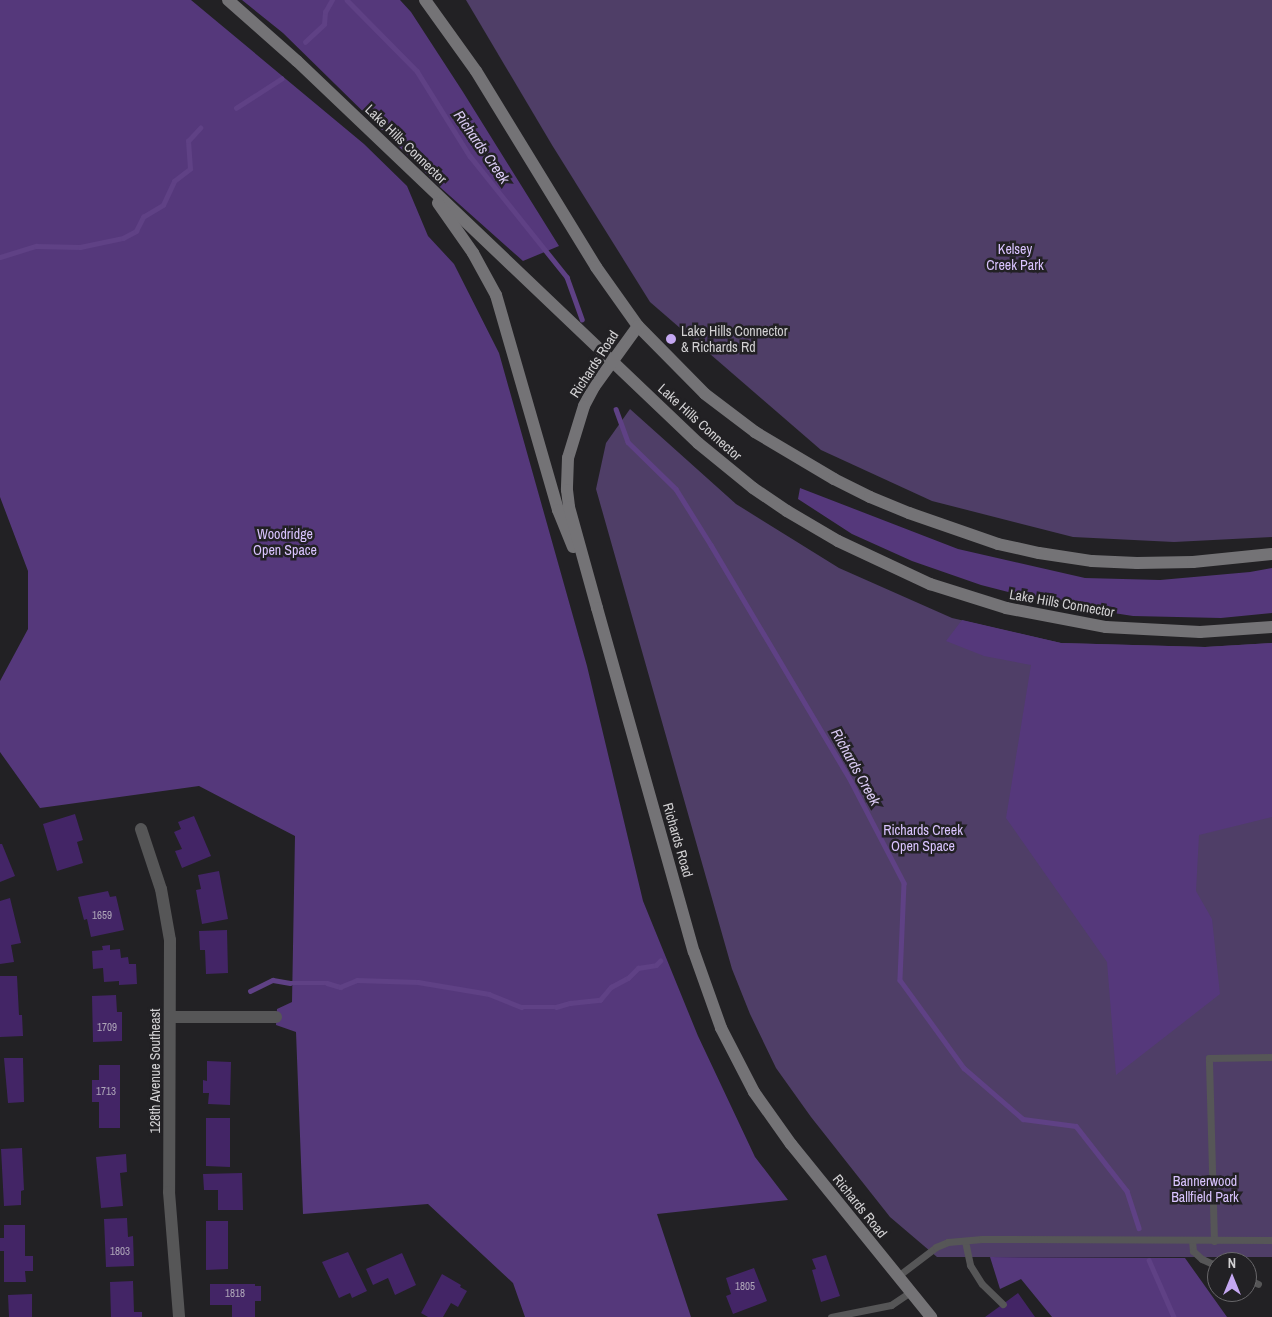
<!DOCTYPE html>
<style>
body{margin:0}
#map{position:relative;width:1272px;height:1317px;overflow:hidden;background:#222124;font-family:"Archivo Narrow",sans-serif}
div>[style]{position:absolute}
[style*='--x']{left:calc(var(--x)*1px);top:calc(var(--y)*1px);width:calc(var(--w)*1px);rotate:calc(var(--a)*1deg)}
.green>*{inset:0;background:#4f3e67}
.forest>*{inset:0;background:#55387b}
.stream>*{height:4.5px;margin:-2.25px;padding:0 2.25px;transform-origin:2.25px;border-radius:2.25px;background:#5f4185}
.building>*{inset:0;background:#432566}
.lane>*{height:7px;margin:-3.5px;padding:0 3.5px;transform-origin:3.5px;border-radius:3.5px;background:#565657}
.street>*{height:12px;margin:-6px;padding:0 6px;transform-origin:6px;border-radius:6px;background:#565657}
.secondary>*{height:12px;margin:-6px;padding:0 6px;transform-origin:6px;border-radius:6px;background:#747376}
.dots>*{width:14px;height:14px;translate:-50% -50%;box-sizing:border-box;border:2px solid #222124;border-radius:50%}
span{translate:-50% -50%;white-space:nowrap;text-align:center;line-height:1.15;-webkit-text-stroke:5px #222124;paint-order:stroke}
.number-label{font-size:11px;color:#aea6b8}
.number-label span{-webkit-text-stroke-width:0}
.street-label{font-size:14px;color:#d2d1d3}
.park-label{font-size:14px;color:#dac4ff}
.poi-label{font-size:14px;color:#d2d1d3}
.left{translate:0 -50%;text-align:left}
.water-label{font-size:15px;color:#d8c9f1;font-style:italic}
.north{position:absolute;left:1207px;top:1252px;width:50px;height:50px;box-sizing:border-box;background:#222124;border:1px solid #68676a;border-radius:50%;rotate:0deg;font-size:14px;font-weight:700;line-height:20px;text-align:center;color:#d2d1d3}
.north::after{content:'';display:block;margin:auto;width:18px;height:22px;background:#c4a7f1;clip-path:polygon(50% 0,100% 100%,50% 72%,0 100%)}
</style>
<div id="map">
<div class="green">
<i style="clip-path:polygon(466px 0,1272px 0,1272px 537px,1174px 542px,1073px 537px,932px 501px,821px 450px,650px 302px,552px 145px)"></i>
<i style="clip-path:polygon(630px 409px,736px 504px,839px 568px,952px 618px,1061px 643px,1205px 647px,1272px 643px,1272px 1257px,937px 1257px,890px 1217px,811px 1117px,776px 1068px,750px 1014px,732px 969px,596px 489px,606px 443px)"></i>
</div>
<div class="forest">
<i style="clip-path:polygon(0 0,191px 0,364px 144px,407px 186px,428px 236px,454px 264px,499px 353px,587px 666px,643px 901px,698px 1036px,755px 1157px,788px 1200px,657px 1214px,691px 1317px,525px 1317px,513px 1283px,428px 1204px,303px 1214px,296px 1032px,276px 1025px,277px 1009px,292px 1002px,295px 836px,199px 786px,40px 808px,0 752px,0 681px,28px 629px,28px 571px,0 497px)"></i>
<i style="clip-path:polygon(242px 0,400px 0,411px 12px,463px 92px,559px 246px,523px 261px,441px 188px,283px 33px)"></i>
<i style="clip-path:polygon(800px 488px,958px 549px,1085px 578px,1160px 580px,1250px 572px,1272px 568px,1272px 613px,1221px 618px,1133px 616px,1055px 604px,981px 585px,912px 561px,852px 534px,798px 499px)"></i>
<i style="clip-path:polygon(962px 620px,1061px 643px,1205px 647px,1272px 643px,1272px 817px,1199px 835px,1196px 891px,1212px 919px,1220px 994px,1116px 1075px,1107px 962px,1006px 818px,1031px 665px,984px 656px,946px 641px)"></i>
<i style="clip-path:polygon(990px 1257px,1185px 1258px,1227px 1317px,1052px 1317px,1021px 1279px,1000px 1289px)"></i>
</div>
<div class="stream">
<i style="--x:347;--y:0;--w:100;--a:45.4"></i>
<i style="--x:417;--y:71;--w:100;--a:58.1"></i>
<i style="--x:470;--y:156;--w:155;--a:51.3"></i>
<i style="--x:567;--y:277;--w:45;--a:70.3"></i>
<i style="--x:305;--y:42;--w:26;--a:-43"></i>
<i style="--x:324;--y:24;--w:12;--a:-85"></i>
<i style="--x:325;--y:12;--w:14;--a:-60"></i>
<i style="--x:236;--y:108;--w:54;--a:-32.8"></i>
<i style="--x:0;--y:257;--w:38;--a:-17"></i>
<i style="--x:36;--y:246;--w:44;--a:1.3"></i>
<i style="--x:80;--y:247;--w:44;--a:-11.8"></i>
<i style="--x:123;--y:238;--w:15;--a:-28"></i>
<i style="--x:136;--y:231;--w:16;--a:-63"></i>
<i style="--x:143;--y:217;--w:23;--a:-31"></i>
<i style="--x:163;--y:205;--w:26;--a:-65"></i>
<i style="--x:174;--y:181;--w:20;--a:-37"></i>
<i style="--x:190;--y:169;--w:28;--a:-94"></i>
<i style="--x:188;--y:141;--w:18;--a:-47"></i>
<i style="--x:599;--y:364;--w:1;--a:90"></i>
<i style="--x:616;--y:409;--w:35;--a:70"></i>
<i style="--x:628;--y:442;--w:67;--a:44.4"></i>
<i style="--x:676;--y:489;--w:66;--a:58"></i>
<i style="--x:711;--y:545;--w:274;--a:59.3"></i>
<i style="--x:851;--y:781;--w:115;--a:62.5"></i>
<i style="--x:904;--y:883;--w:97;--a:92.4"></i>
<i style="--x:900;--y:980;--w:109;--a:54"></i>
<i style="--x:964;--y:1068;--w:78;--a:40.8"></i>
<i style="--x:1023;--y:1119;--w:53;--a:7.5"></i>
<i style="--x:1076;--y:1126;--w:83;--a:51.9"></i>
<i style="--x:1127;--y:1191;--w:39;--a:72"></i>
<i style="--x:250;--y:991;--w:25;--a:-26"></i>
<i style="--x:273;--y:980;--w:17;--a:10"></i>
<i style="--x:290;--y:983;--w:37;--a:0"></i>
<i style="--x:327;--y:983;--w:14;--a:17"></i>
<i style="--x:340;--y:987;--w:18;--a:-22"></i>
<i style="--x:357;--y:980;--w:61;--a:1.9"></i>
<i style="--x:418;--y:982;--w:72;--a:9.6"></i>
<i style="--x:489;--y:994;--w:35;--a:22"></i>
<i style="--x:522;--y:1007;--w:34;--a:0"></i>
<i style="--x:556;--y:1007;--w:15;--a:-16"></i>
<i style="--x:570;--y:1003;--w:30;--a:-6"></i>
<i style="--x:600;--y:1000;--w:17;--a:-50"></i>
<i style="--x:611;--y:987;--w:19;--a:-28"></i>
<i style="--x:628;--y:978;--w:14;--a:-45"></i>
<i style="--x:638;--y:968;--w:18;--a:-9"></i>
<i style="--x:656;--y:965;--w:6;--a:-45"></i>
<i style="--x:1149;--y:1260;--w:62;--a:66.3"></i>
</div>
<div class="building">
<i style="clip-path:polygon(75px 814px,83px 840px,77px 842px,83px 863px,57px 871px,43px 824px)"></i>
<i style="clip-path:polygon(194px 816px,211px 856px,182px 868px,175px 851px,182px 849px,174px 832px,181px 829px,178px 822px)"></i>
<i style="clip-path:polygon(0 844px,2px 844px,15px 876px,0 882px)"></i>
<i style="clip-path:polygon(219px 871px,228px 919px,202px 924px,196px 890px,201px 889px,198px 875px)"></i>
<i style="clip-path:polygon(108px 891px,110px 897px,116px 896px,124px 930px,91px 937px,87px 919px,84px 920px,78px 897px)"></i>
<i style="clip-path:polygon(10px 898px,21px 943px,11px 945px,14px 962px,0 964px,0 901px)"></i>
<i style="clip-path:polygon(227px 930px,228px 973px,206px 974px,205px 950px,200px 950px,199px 931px)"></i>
<i style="clip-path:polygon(110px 945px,110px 950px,120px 949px,121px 958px,128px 957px,129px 964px,136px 964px,137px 984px,119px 985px,119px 981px,104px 982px,103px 968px,93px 969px,92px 951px,103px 950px,102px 946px)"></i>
<i style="clip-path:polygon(0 976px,17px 976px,19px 1015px,22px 1015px,23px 1036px,0 1037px)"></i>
<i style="clip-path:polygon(116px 995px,117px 1012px,122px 1012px,122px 1041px,93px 1042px,92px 996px)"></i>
<i style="clip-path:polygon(4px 1058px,23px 1058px,24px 1102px,8px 1103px)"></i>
<i style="clip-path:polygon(207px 1061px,231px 1062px,230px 1105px,208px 1104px,209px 1093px,203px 1093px,203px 1080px,207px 1081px)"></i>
<i style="clip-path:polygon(99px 1065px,120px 1065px,120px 1128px,99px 1128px,99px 1102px,92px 1102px,92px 1080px,99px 1080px)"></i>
<i style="clip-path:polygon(206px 1118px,230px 1118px,230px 1167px,206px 1166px)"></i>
<i style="clip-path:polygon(22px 1148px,24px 1190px,21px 1191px,21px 1205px,4px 1206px,1px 1149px)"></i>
<i style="clip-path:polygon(126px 1154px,127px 1172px,120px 1173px,123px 1206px,101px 1208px,96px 1157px)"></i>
<i style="clip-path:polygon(242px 1173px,243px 1210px,218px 1210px,218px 1190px,204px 1190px,203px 1174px)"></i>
<i style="clip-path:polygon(127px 1218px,128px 1237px,133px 1236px,134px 1266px,106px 1267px,104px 1219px)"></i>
<i style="clip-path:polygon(206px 1221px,228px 1221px,228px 1269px,206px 1270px)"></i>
<i style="clip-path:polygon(4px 1225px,25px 1225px,25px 1256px,33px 1256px,33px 1271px,25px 1271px,26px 1282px,4px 1282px,4px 1251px,0 1251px,0 1238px,4px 1238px)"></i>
<i style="clip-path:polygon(348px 1252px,367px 1291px,352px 1298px,350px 1293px,339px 1298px,322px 1262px)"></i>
<i style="clip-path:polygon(402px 1253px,416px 1285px,395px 1295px,388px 1278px,373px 1285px,366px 1269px)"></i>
<i style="clip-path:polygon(826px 1255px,840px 1296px,821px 1302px,812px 1270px,816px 1269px,812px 1259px)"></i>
<i style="clip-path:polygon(754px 1268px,767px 1301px,733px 1314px,726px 1296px,731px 1294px,726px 1278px)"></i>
<i style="clip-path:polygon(442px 1274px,461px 1285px,460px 1287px,467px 1291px,458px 1307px,451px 1303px,443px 1317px,428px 1317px,421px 1313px)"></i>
<i style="clip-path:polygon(133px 1281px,134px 1312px,142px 1312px,142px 1317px,111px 1317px,110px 1282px)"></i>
<i style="clip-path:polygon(210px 1284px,255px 1284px,255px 1286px,261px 1286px,261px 1301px,255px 1301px,255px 1317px,232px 1317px,232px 1305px,210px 1305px)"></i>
<i style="clip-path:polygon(1018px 1293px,1035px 1317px,985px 1317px,1003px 1304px)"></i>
<i style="clip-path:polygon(32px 1294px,32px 1317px,9px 1317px,8px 1295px)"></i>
</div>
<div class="lane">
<i style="--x:1192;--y:1240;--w:11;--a:85"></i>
<i style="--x:1193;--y:1251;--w:12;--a:42"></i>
<i style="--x:1202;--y:1259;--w:17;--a:25"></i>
<i style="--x:965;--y:1241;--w:25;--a:78"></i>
<i style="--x:970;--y:1265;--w:22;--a:58"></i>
<i style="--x:982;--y:1284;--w:29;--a:44"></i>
<i style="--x:1214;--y:1241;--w:183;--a:-91.6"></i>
<i style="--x:1209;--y:1058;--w:63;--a:-0.9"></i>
<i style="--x:898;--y:1276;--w:48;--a:-37.3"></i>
<i style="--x:936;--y:1247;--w:13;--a:-23"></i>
<i style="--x:948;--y:1242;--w:34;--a:-5"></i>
<i style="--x:982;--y:1239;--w:290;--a:0.2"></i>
<i style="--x:1247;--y:1279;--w:12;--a:24"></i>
<i style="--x:831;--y:1317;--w:61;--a:-11.3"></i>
<i style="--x:891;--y:1305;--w:23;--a:-34"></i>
</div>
<div class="street">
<i style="--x:141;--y:829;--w:63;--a:71.6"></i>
<i style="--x:161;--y:889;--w:52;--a:80"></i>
<i style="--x:170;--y:940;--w:252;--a:90.2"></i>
<i style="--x:169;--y:1192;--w:125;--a:85.4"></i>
<i style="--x:171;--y:1017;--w:105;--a:0"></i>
</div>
<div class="secondary">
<i style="--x:228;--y:0;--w:92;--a:41.5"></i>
<i style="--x:297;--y:61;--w:554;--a:43.61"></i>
<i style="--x:698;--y:443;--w:71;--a:39.3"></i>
<i style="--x:753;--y:488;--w:41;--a:34.1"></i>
<i style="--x:787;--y:511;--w:59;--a:30.5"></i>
<i style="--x:838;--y:541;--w:102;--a:25.1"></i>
<i style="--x:930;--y:584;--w:80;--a:17.5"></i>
<i style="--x:1006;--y:608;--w:102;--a:10.8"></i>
<i style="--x:1106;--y:627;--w:94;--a:3"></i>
<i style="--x:1200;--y:632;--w:72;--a:-4"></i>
<i style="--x:425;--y:0;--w:87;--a:54.3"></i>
<i style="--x:476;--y:71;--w:230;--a:58.5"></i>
<i style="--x:596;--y:267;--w:72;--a:54.6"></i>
<i style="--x:638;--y:326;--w:95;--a:45.4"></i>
<i style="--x:705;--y:394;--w:63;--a:37.2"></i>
<i style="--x:755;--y:432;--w:92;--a:30.7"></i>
<i style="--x:834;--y:479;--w:40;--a:26.6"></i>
<i style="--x:870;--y:497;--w:42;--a:22.3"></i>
<i style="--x:909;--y:513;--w:94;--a:19.2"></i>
<i style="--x:998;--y:544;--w:42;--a:12.4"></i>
<i style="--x:1039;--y:553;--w:54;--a:8.6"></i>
<i style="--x:1092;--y:561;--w:45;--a:2.5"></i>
<i style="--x:1137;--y:563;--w:56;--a:-1"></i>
<i style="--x:1193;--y:562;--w:79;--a:-5.8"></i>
<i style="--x:438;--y:203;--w:61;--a:55"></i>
<i style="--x:473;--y:253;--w:48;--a:61.3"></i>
<i style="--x:496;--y:295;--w:224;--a:73.9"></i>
<i style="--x:558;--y:510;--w:40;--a:68"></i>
<i style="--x:638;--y:326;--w:75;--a:125.8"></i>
<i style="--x:594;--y:387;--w:21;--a:118"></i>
<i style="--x:584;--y:406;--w:54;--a:107.1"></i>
<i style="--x:568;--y:458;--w:32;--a:92"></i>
<i style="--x:567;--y:490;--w:17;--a:83"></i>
<i style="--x:569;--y:507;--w:105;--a:74.5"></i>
<i style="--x:597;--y:608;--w:357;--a:74.3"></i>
<i style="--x:694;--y:952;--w:81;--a:70.4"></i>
<i style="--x:721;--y:1028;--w:72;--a:62.7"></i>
<i style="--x:754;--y:1092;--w:64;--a:54.6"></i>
<i style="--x:791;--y:1144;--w:223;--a:51"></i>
</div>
<div class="dots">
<i style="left:671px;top:339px;background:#c4a7f1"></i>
</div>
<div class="number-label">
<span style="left:102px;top:915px">1659</span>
<span style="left:107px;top:1027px">1709</span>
<span style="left:106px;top:1091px">1713</span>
<span style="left:120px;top:1251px">1803</span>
<span style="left:745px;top:1286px">1805</span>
<span style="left:235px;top:1293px">1818</span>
</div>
<div class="street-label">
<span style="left:406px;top:144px;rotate:44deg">Lake Hills Connector</span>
<span style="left:594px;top:364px;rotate:-57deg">Richards Road</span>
<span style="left:700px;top:422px;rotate:42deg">Lake Hills Connector</span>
<span style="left:1062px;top:603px;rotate:10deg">Lake Hills Connector</span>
<span style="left:678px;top:840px;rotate:74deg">Richards Road</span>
<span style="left:155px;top:1071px;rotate:-90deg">128th Avenue Southeast</span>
<span style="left:860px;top:1206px;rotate:51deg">Richards Road</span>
</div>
<div class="park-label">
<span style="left:1015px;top:257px">Kelsey<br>Creek Park</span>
<span style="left:285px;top:542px">Woodridge<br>Open Space</span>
<span style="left:923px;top:838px">Richards Creek<br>Open Space</span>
<span style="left:1205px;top:1189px">Bannerwood<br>Ballfield Park</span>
</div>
<div class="poi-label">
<span class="left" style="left:681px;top:339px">Lake Hills Connector<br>&amp; Richards Rd</span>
</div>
<div class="water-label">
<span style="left:482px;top:147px;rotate:55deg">Richards Creek</span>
<span style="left:856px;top:767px;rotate:61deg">Richards Creek</span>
</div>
<div class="north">N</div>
</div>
